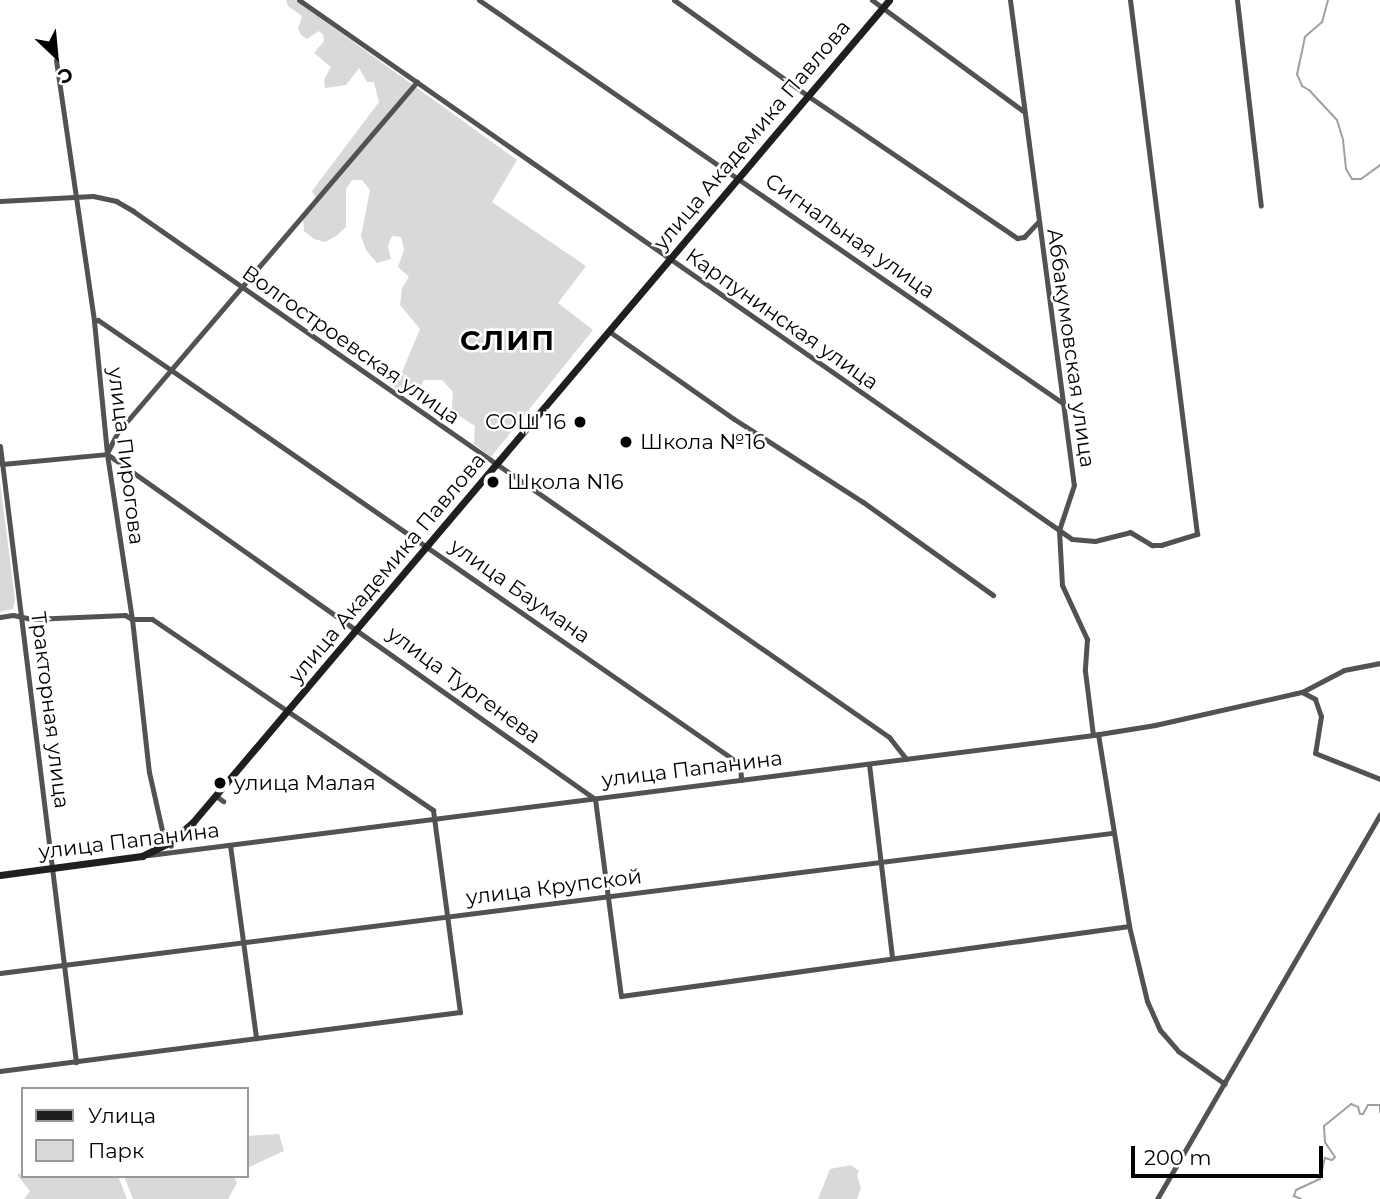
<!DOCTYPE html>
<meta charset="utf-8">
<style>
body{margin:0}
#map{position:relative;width:1380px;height:1199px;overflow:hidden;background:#fff;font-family:Montserrat,sans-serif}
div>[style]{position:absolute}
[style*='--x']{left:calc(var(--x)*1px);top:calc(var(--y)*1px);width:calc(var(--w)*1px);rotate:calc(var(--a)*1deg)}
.green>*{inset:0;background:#d9d9d9}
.stream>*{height:2px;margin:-1px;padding:0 1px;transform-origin:1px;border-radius:1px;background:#a0a0a0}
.street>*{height:5px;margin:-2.5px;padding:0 2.5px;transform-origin:2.5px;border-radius:2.5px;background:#525252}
.secondary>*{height:7px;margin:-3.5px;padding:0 3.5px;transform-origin:3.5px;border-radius:3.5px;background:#1f1f1f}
.dots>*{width:19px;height:19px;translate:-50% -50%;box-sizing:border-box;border:4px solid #fff;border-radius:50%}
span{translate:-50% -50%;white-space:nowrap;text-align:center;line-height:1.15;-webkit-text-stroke:5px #fff;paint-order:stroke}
.street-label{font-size:21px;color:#000}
.poi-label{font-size:21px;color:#000}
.right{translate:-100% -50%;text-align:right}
.left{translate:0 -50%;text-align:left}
.district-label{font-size:28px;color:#000;font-weight:700;letter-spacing:2px}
.legend{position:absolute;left:21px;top:1087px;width:228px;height:91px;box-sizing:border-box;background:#fff;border:2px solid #999;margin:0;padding:9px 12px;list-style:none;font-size:21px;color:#000}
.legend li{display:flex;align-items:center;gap:14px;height:35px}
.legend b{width:35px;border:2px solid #999}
.north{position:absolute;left:21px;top:21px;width:70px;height:70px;-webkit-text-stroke:5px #fff;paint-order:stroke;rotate:154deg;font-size:19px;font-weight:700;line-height:28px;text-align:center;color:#000}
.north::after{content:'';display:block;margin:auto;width:24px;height:32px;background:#000;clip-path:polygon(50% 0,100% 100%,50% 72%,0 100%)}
.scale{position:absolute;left:1131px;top:1146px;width:192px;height:32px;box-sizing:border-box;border:4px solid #000;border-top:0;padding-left:9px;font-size:21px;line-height:24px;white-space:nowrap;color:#000;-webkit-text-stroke:5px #fff;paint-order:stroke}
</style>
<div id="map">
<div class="green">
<i style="clip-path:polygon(286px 0,295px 0,517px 160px,492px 202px,586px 266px,558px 303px,593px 330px,491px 457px,474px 444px,475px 426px,456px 414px,452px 408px,453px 392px,442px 380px,424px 380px,421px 386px,412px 390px,398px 389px,390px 385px,389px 378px,402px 372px,420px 329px,400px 305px,402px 288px,409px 277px,398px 267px,404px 250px,401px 237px,392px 236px,388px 246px,391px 259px,377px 263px,366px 250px,361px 236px,370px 190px,362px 180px,352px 180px,346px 189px,346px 227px,336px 236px,325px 242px,314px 239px,304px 231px,303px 219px,317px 200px,312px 191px,379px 102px,374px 82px,367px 82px,359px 68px,346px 85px,325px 88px,324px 80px,331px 67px,314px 53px,324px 41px,323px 35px,319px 31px,307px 39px,301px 35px,298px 29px,302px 16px,288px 6px)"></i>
<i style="clip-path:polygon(0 482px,15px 599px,13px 609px,0 612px)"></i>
<i style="clip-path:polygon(279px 1134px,284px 1151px,247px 1168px,247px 1136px)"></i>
<i style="clip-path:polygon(851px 1165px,859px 1171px,857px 1175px,861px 1188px,857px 1199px,818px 1199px,830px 1169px)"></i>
<i style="clip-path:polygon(23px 1172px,23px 1176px,118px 1176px,127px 1199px,24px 1199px,30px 1191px,17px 1175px)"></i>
<i style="clip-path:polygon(124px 1176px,234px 1176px,237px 1183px,228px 1199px,133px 1199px)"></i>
</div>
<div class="stream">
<i style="--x:1328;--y:0;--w:23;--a:105"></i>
<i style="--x:1322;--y:22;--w:23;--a:139"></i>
<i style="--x:1305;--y:37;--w:38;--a:102"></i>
<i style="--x:1297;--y:74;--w:13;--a:67"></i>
<i style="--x:1302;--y:86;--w:8;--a:30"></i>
<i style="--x:1309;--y:90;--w:41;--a:47"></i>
<i style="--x:1337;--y:120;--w:21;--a:73"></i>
<i style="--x:1343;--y:140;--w:29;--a:84"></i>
<i style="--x:1346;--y:169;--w:12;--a:59"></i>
<i style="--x:1352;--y:179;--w:9;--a:0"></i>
<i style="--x:1361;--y:179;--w:24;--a:-36"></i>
<i style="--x:1301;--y:1199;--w:8;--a:-157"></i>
<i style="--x:1294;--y:1196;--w:6;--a:-72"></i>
<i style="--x:1296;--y:1190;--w:26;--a:-25"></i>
<i style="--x:1320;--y:1179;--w:22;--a:-77"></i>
<i style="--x:1325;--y:1158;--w:7;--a:16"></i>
<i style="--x:1332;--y:1160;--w:4;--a:-45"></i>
<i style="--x:1335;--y:1157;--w:18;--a:-124"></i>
<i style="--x:1325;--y:1142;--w:16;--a:-94"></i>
<i style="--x:1324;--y:1126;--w:35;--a:-39"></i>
<i style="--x:1351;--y:1104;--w:8;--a:23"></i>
<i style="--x:1358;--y:1107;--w:7;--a:74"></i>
<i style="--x:1360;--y:1114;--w:3;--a:0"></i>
<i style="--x:1363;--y:1114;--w:10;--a:-61"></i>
<i style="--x:1368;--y:1105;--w:12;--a:0"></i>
<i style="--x:1380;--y:1105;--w:7;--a:90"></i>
</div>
<div class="street">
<i style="--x:299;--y:0;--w:942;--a:34.89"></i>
<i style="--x:1072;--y:539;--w:23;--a:5"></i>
<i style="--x:1095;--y:541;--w:36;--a:-14"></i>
<i style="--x:1130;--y:532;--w:26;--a:31"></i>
<i style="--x:1152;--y:545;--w:9;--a:0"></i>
<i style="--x:1161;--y:545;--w:38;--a:-17"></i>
<i style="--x:1197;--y:534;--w:538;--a:-97.15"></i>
<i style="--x:479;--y:0;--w:711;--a:34.63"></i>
<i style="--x:674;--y:0;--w:165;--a:35.6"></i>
<i style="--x:808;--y:96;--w:253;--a:34.2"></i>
<i style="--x:1017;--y:238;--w:7;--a:-8"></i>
<i style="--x:1024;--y:237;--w:21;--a:-47"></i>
<i style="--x:872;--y:0;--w:187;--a:36.3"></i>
<i style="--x:1010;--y:0;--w:489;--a:82.5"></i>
<i style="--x:1074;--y:485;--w:47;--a:108.4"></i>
<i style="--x:1059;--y:530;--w:55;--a:86.9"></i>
<i style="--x:1062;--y:585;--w:60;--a:65.2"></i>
<i style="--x:1087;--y:639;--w:32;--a:94"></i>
<i style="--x:1085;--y:671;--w:64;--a:82.9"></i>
<i style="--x:1237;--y:0;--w:207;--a:83.4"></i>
<i style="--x:56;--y:60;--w:264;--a:81.7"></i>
<i style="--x:94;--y:321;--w:134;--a:84.4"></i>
<i style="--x:107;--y:454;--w:167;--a:81.4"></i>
<i style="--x:132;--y:619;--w:154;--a:83.7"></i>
<i style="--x:149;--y:772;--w:59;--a:77.4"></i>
<i style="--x:162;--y:830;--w:18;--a:61"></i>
<i style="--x:0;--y:201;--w:93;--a:-3.1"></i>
<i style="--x:93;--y:196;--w:24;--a:12"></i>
<i style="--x:116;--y:201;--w:20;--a:30"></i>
<i style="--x:133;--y:211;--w:921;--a:34.83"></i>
<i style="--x:889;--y:737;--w:28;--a:52"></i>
<i style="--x:94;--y:321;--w:4;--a:-14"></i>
<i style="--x:98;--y:320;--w:88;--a:34.4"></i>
<i style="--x:171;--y:370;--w:692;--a:34.7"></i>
<i style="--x:740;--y:764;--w:16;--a:86"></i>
<i style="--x:610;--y:332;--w:151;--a:35.1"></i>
<i style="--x:734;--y:419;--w:153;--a:32.8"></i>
<i style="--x:863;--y:502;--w:160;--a:35.6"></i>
<i style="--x:0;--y:446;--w:621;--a:82.97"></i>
<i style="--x:108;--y:451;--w:20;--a:-63"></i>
<i style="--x:117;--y:433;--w:462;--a:-49.5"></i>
<i style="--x:107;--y:454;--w:598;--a:35.26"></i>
<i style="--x:595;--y:799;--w:199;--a:82.5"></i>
<i style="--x:621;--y:996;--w:513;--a:-7.85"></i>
<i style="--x:2;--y:464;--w:105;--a:-5.4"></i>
<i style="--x:0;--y:617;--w:13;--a:-9"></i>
<i style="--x:13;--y:615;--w:19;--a:12"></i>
<i style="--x:32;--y:619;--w:93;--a:-2.5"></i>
<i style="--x:125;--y:615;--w:8;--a:30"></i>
<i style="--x:132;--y:619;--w:20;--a:0"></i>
<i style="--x:152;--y:619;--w:340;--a:34.2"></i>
<i style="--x:433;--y:810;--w:204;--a:82.4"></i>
<i style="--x:460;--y:1012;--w:464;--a:172.7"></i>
<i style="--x:1302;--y:692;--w:15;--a:28"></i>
<i style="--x:1315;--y:699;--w:18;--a:71"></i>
<i style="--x:1321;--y:716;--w:37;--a:99"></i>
<i style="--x:1315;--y:753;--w:70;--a:21.8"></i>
<i style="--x:1098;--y:734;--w:194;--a:80.8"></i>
<i style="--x:1129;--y:926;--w:77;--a:76.5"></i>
<i style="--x:1147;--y:1001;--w:32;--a:66"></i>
<i style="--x:1160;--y:1030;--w:28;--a:49"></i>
<i style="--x:1178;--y:1051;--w:57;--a:35.1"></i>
<i style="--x:869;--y:764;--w:195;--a:83.2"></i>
<i style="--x:216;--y:796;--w:9;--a:36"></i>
<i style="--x:230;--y:845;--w:195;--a:82.3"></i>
<i style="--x:149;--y:855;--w:952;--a:-7.24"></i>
<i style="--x:1093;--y:735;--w:63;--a:-9.2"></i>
<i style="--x:1155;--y:725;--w:151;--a:-12.7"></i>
<i style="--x:1302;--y:692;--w:47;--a:-27.6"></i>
<i style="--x:1344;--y:670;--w:37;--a:-11"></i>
<i style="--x:0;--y:973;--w:1121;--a:-7.18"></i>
<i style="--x:1157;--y:1199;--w:445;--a:-59.9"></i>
</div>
<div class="secondary">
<i style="--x:0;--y:875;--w:143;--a:-7.6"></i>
<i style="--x:142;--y:856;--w:30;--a:-26"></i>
<i style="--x:169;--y:843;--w:32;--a:-41"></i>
<i style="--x:193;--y:822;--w:1077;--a:-49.74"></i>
</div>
<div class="dots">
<i style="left:580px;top:422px;background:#000"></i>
<i style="left:626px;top:442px;background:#000"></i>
<i style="left:493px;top:482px;background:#000"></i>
<i style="left:220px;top:783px;background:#000"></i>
</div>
<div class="street-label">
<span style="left:752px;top:135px;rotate:-50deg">улица Академика Павлова</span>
<span style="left:850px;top:236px;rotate:35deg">Сигнальная улица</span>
<span style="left:782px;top:319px;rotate:35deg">Карпунинская улица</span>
<span style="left:351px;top:345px;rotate:35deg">Волгостроевская улица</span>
<span style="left:1071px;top:348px;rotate:82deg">Аббакумовская улица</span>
<span style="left:126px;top:456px;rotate:83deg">улица Пирогова</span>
<span style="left:387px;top:568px;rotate:-50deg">улица Академика Павлова</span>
<span style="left:520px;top:591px;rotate:35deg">улица Баумана</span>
<span style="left:464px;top:685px;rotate:36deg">улица Тургенева</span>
<span style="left:50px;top:710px;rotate:83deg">Тракторная улица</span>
<span style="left:692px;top:769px;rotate:-7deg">улица Папанина</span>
<span style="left:129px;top:841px;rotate:-7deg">улица Папанина</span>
<span style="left:554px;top:887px;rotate:-7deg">улица Крупской</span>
</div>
<div class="poi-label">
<span class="right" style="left:566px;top:422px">СОШ 16</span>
<span class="left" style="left:640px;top:442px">Школа №16</span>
<span class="left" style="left:507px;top:482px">Школа N16</span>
<span class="left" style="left:234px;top:783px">улица Малая</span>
</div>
<div class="district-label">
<span style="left:508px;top:340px">СЛИП</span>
</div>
<ul class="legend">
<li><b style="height:9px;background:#1f1f1f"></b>Улица</li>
<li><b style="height:19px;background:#d9d9d9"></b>Парк</li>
</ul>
<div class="north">С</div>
<div class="scale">200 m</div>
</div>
